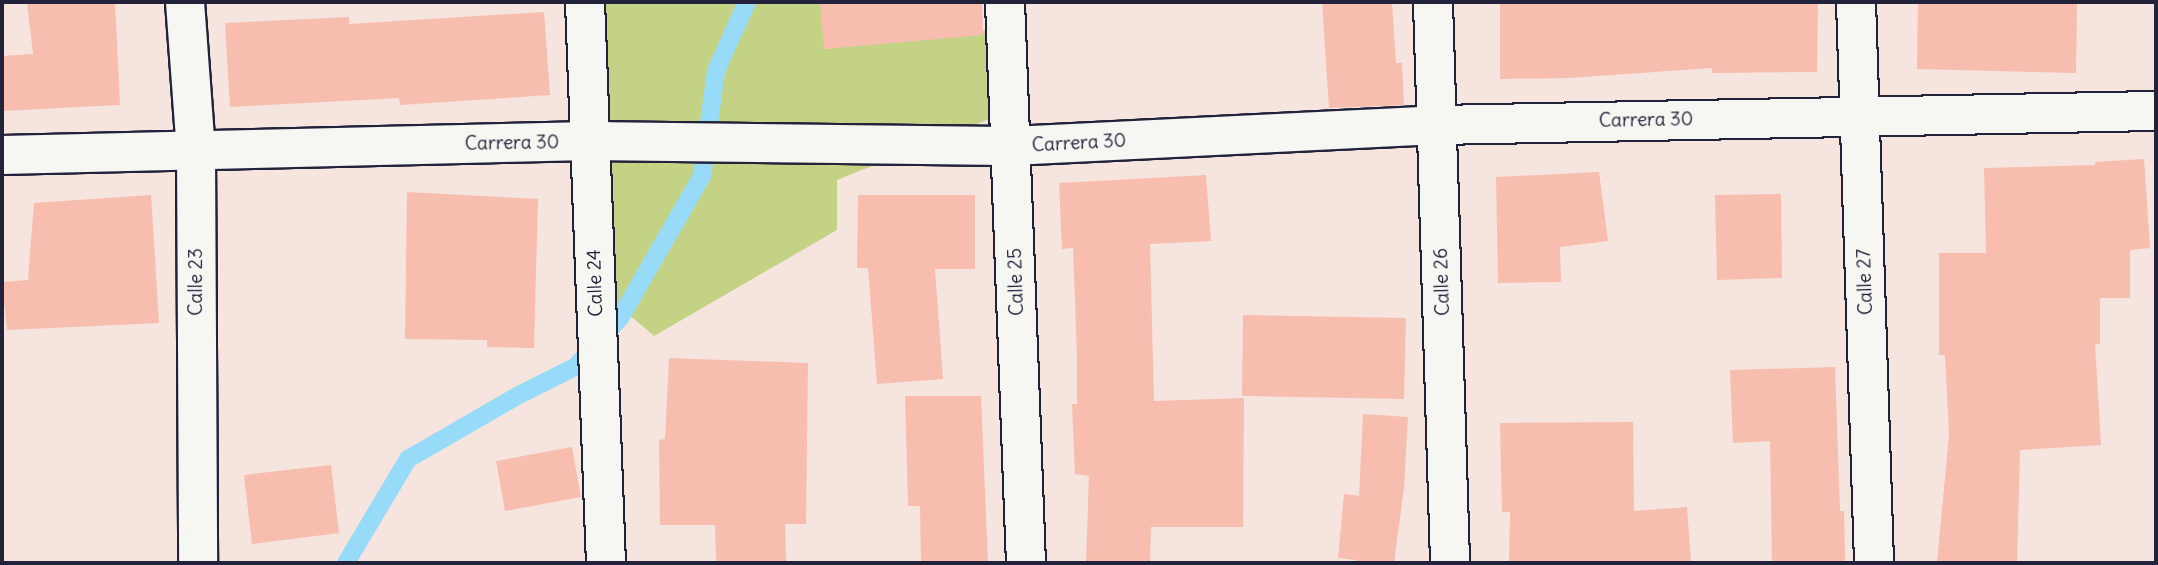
<!DOCTYPE html>
<style>
body{margin:0}
#map{position:relative;width:2158px;height:565px;overflow:hidden;background:#f6e5de;font-family:Delius,sans-serif}
div>[style]{position:absolute}
[style*='--x']{left:calc(var(--x)*1px);top:calc(var(--y)*1px);width:calc(var(--w)*1px);rotate:calc(var(--a)*1deg)}
.green>*{inset:0;background:#c4d286}
.stream>*{height:18px;margin:-9px;padding:0 9px;transform-origin:9px;border-radius:9px;background:#97dbf9}
.building>*{inset:0;background:#f7bdae}
.roads{filter:drop-shadow(2px 0 #22223b) drop-shadow(-2px 0 #22223b) drop-shadow(0 2px #22223b) drop-shadow(0 -2px #22223b)}
.minor>*{height:38px;margin:-19px;padding:0 19px;transform-origin:19px;border-radius:19px;background:#f6f6f2}
span{translate:-50% -50%;white-space:nowrap;text-align:center;line-height:1.15;-webkit-text-stroke:7px #f6f6f2;paint-order:stroke}
.street-label{font-size:19px;color:#22223b}
.frame{position:absolute;inset:0;border:4px solid #22223b;pointer-events:none}
</style>
<div id="map">
<div class="green">
<i style="clip-path:polygon(599px 2px,826px 2px,825px 49px,989px 30px,994px 117px,837px 180px,837px 230px,654px 336px,614px 302px)"></i>
</div>
<div class="stream">
<i style="--x:346;--y:563;--w:121;--a:-59.2"></i>
<i style="--x:408;--y:459;--w:126;--a:-30"></i>
<i style="--x:517;--y:396;--w:65;--a:-26.6"></i>
<i style="--x:575;--y:367;--w:67;--a:-47.4"></i>
<i style="--x:620;--y:318;--w:164;--a:-60"></i>
<i style="--x:702;--y:176;--w:106;--a:-82.4"></i>
<i style="--x:716;--y:71;--w:76;--a:-65.8"></i>
</div>
<div class="building">
<i style="clip-path:polygon(27px 2px,115px 2px,120px 105px,2px 111px,2px 56px,33px 54px)"></i>
<i style="clip-path:polygon(820px 2px,982px 2px,983px 35px,824px 49px)"></i>
<i style="clip-path:polygon(1322px 2px,1392px 2px,1396px 63px,1402px 63px,1404px 105px,1329px 108px)"></i>
<i style="clip-path:polygon(1500px 2px,1818px 2px,1817px 72px,1712px 73px,1712px 68px,1569px 78px,1500px 79px)"></i>
<i style="clip-path:polygon(1918px 2px,2077px 2px,2076px 73px,1917px 69px)"></i>
<i style="clip-path:polygon(544px 12px,550px 95px,400px 105px,399px 98px,230px 107px,225px 23px,349px 17px,349px 24px)"></i>
<i style="clip-path:polygon(2144px 159px,2150px 248px,2130px 250px,2130px 298px,2100px 298px,2100px 344px,2095px 344px,2101px 445px,2020px 450px,2017px 563px,1937px 563px,1949px 435px,1945px 355px,1939px 355px,1939px 253px,1986px 253px,1984px 168px,2095px 165px,2095px 162px)"></i>
<i style="clip-path:polygon(1599px 172px,1608px 241px,1560px 247px,1561px 282px,1498px 283px,1496px 177px)"></i>
<i style="clip-path:polygon(1206px 175px,1211px 241px,1150px 244px,1154px 401px,1244px 398px,1243px 527px,1151px 527px,1150px 563px,1086px 563px,1089px 476px,1075px 474px,1072px 404px,1077px 404px,1077px 356px,1073px 248px,1062px 249px,1059px 183px)"></i>
<i style="clip-path:polygon(407px 192px,538px 199px,534px 348px,487px 347px,487px 340px,405px 339px)"></i>
<i style="clip-path:polygon(1781px 194px,1782px 278px,1717px 280px,1715px 195px)"></i>
<i style="clip-path:polygon(151px 195px,159px 323px,7px 330px,2px 282px,28px 280px,34px 203px)"></i>
<i style="clip-path:polygon(858px 195px,975px 195px,975px 269px,935px 269px,943px 379px,877px 384px,868px 268px,857px 268px)"></i>
<i style="clip-path:polygon(1243px 315px,1406px 318px,1404px 399px,1242px 396px)"></i>
<i style="clip-path:polygon(669px 358px,808px 363px,806px 524px,785px 524px,786px 563px,716px 563px,715px 525px,660px 525px,659px 440px,665px 439px)"></i>
<i style="clip-path:polygon(1835px 367px,1840px 511px,1844px 511px,1845px 563px,1772px 563px,1770px 441px,1733px 443px,1730px 370px)"></i>
<i style="clip-path:polygon(905px 396px,981px 396px,988px 563px,921px 563px,920px 506px,908px 506px)"></i>
<i style="clip-path:polygon(1363px 414px,1408px 417px,1404px 488px,1394px 563px,1355px 563px,1355px 560px,1338px 558px,1344px 494px,1359px 496px)"></i>
<i style="clip-path:polygon(1633px 422px,1634px 511px,1687px 507px,1691px 563px,1509px 563px,1510px 512px,1502px 512px,1500px 423px)"></i>
<i style="clip-path:polygon(572px 447px,581px 497px,505px 511px,496px 461px)"></i>
<i style="clip-path:polygon(331px 465px,339px 533px,252px 544px,244px 475px)"></i>
</div>
<div class="roads">
<div class="minor">
<i style="--x:185;--y:2;--w:149;--a:85.8"></i>
<i style="--x:196;--y:151;--w:412;--a:89.7"></i>
<i style="--x:585;--y:2;--w:561;--a:87.86"></i>
<i style="--x:1005;--y:2;--w:561;--a:87.86"></i>
<i style="--x:1433;--y:2;--w:561;--a:88.26"></i>
<i style="--x:1856;--y:2;--w:561;--a:88.16"></i>
<i style="--x:2;--y:155;--w:587;--a:-1.37"></i>
<i style="--x:589;--y:141;--w:421;--a:0.7"></i>
<i style="--x:1010;--y:146;--w:429;--a:-2.8"></i>
<i style="--x:1438;--y:125;--w:718;--a:-1.12"></i>
</div>
</div>
<div class="street-label">
<span style="left:1646px;top:120px;rotate:-1deg">Carrera 30</span>
<span style="left:512px;top:143px;rotate:-1deg">Carrera 30</span>
<span style="left:1079px;top:143px;rotate:-3deg">Carrera 30</span>
<span style="left:196px;top:282px;rotate:-90deg">Calle 23</span>
<span style="left:1016px;top:282px;rotate:-92deg">Calle 25</span>
<span style="left:1442px;top:282px;rotate:-92deg">Calle 26</span>
<span style="left:1865px;top:282px;rotate:-92deg">Calle 27</span>
<span style="left:595px;top:283px;rotate:-92deg">Calle 24</span>
</div>
<div class="frame"></div>
</div>
